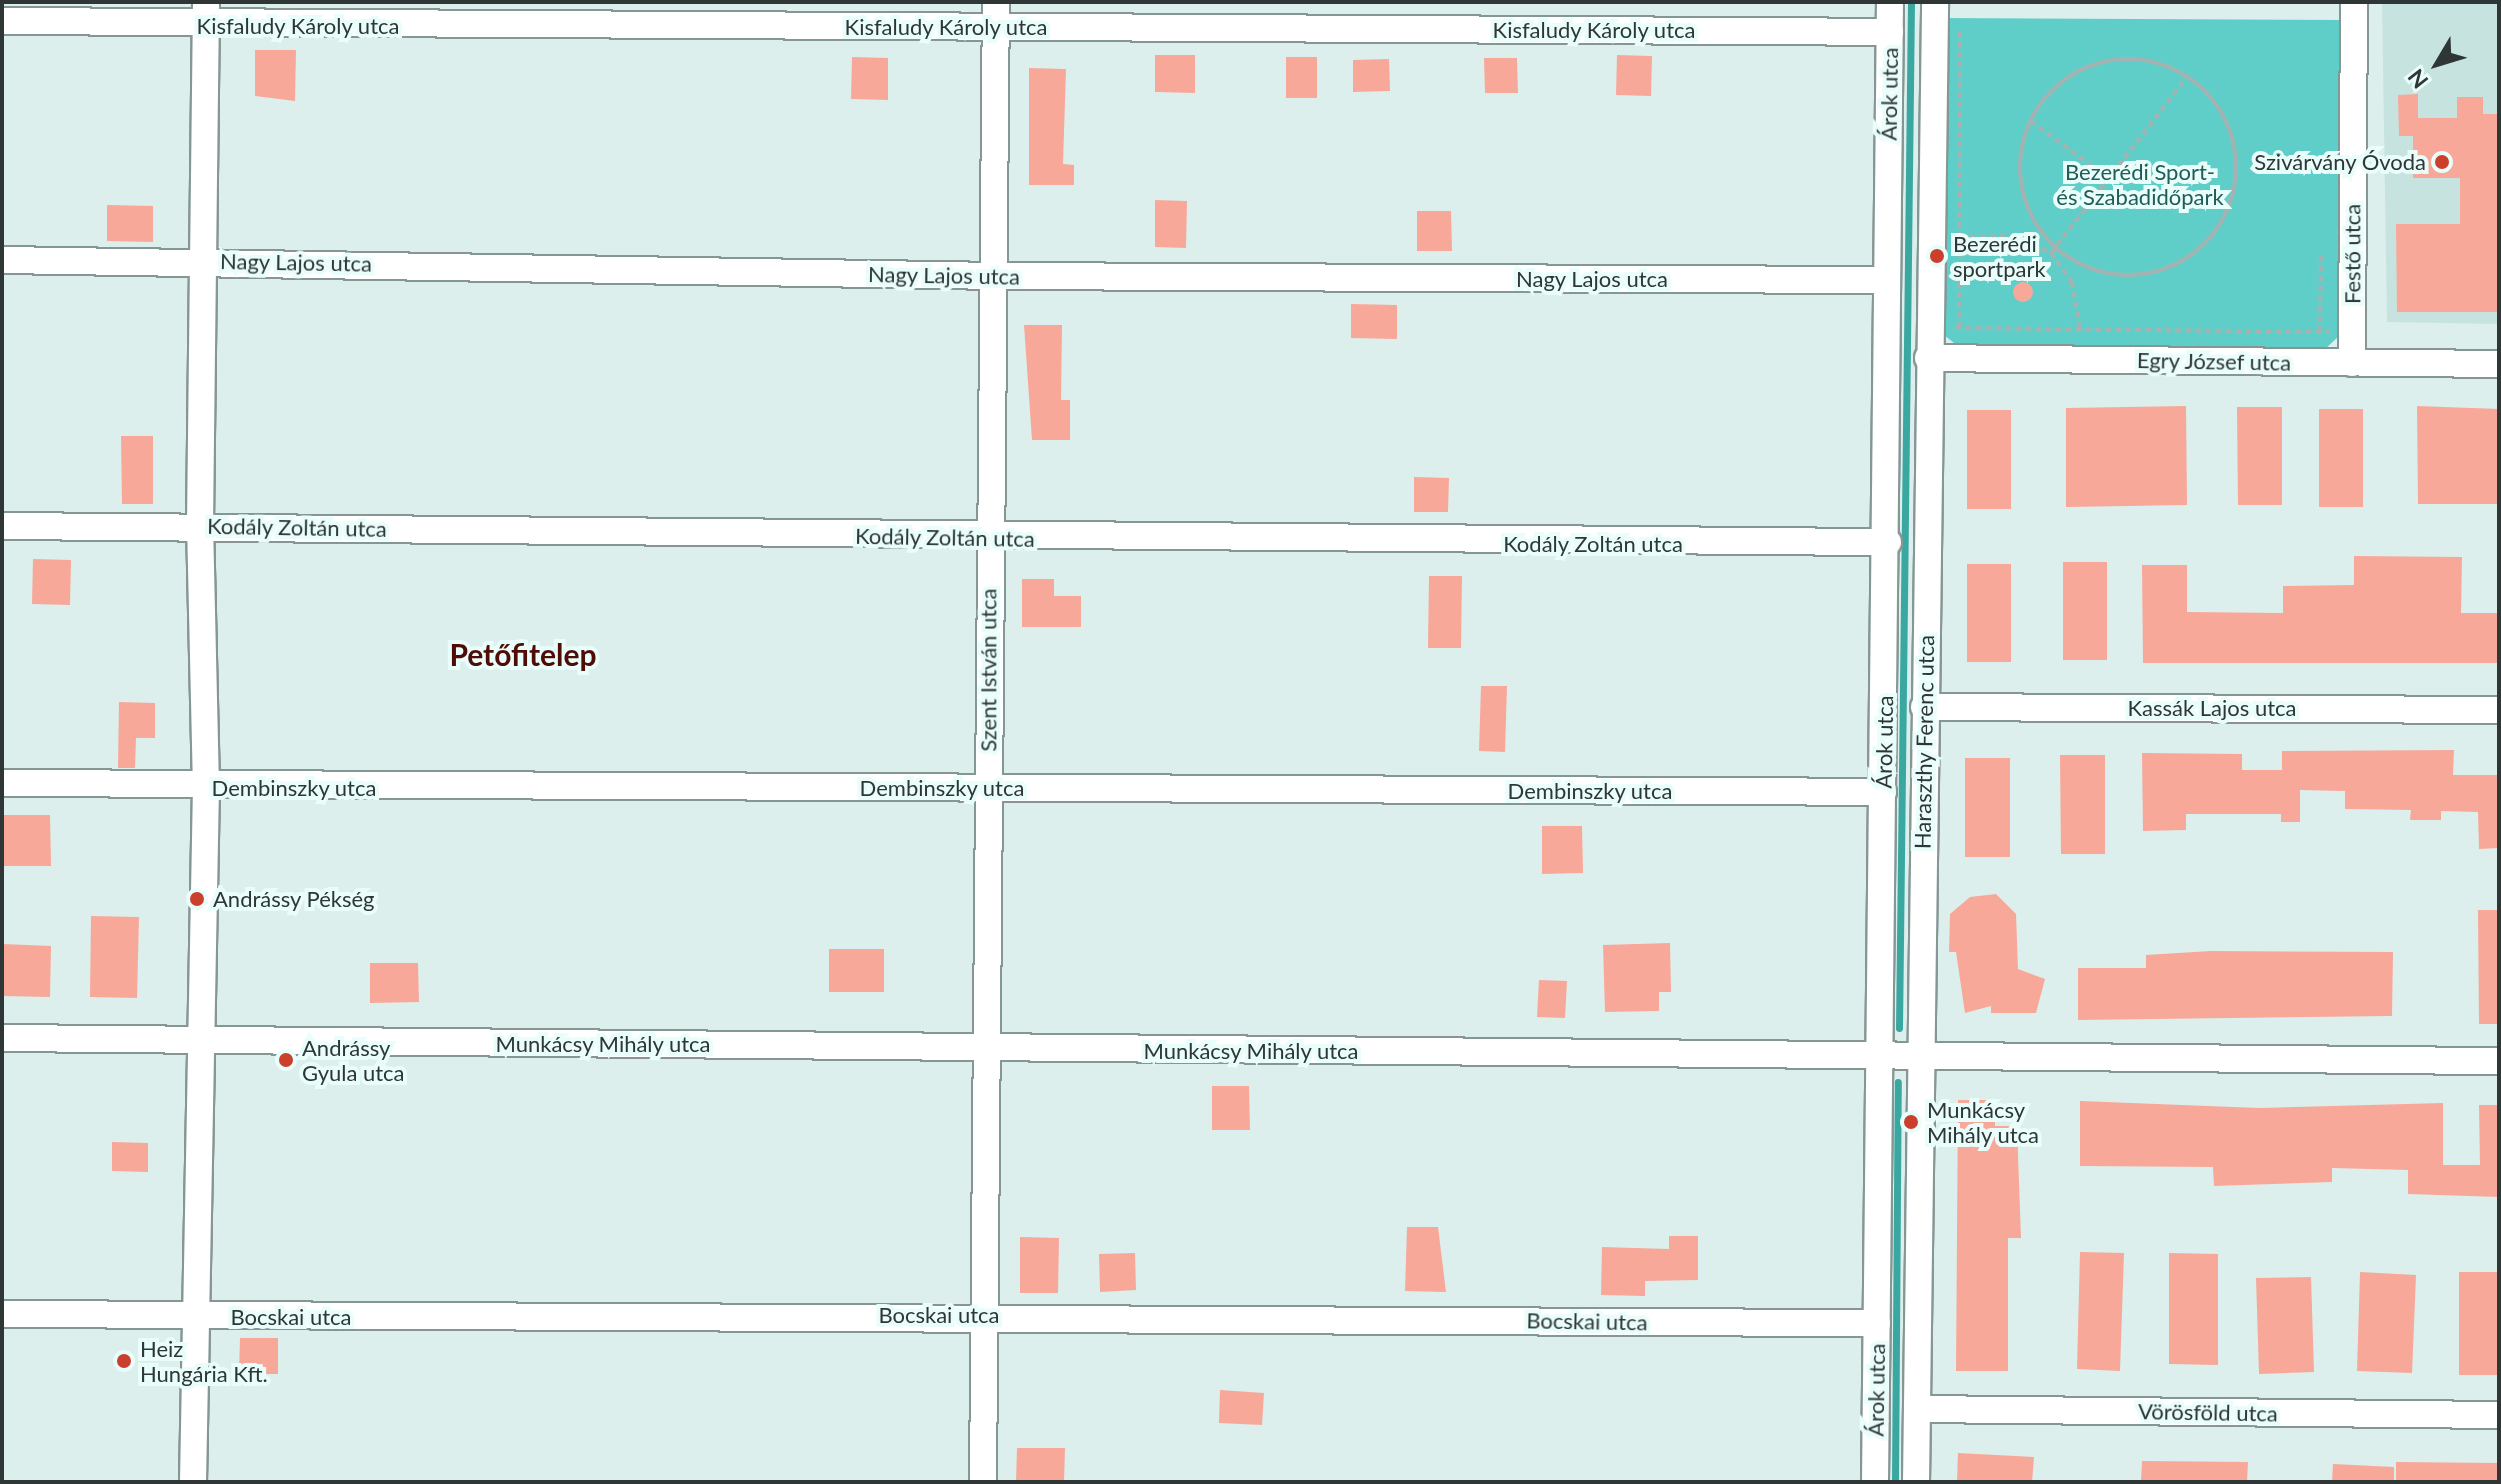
<!DOCTYPE html>
<meta charset="utf-8">
<style>
body{margin:0}
#map{position:relative;width:2501px;height:1484px;overflow:hidden;background:#dcefed;font-family:Lato,sans-serif}
div>[style]{position:absolute}
[style*='--x']{left:calc(var(--x)*1px);top:calc(var(--y)*1px);width:calc(var(--w)*1px);rotate:calc(var(--a)*1deg)}
.built>*{inset:0;background:#c7e3e0}
.green>*{inset:0;background:#60cec8}
.stream>*{height:7px;margin:-3.5px;padding:0 3.5px;transform-origin:3.5px;border-radius:3.5px;background:#3aa7a1}
.building>*{inset:0;background:#f8a899}
.round{border-radius:50%}
.path>*{height:4px;margin-top:-2px;transform-origin:0;background:repeating-linear-gradient(90deg,#a4b3b2 0 6px,transparent 0 10px)}
.path>.ring{margin:-2px;padding:0;box-sizing:content-box;background:none;border:4px solid #a4b3b2;border-radius:50%}
.roads{filter:drop-shadow(2px 0 #859795) drop-shadow(-2px 0 #859795) drop-shadow(0 2px #859795) drop-shadow(0 -2px #859795)}
.minor>*{height:26px;margin:-13px;padding:0 13px;transform-origin:13px;border-radius:13px;background:#fff}
.dots>*{width:22px;height:22px;translate:-50% -50%;box-sizing:border-box;border:4px solid #e9fdfb;border-radius:50%}
span{translate:-50% -50%;white-space:nowrap;text-align:center;line-height:1.15;-webkit-text-stroke:8px #e9fdfb;paint-order:stroke}
.street-label{font-size:22px;color:#2f3636}
.poi-label{font-size:22px;color:#2f3636}
.right{translate:-100% -50%;text-align:right}
.left{translate:0 -50%;text-align:left}
.park-label{font-size:22px;color:#205c58}
.district-label{font-size:30px;color:#500c06;font-weight:700}
.frame{position:absolute;inset:0;border:4px solid #2f3636;pointer-events:none}
.north{position:absolute;left:2397px;top:24px;width:80px;height:80px;-webkit-text-stroke:6px #e9fdfb;paint-order:stroke;rotate:232deg;font-size:22px;font-weight:700;line-height:32px;text-align:center;color:#2f3636}
.north::after{content:'';display:block;margin:auto;width:28px;height:36px;background:#2f3636;clip-path:polygon(50% 0,100% 100%,50% 72%,0 100%)}
</style>
<div id="map">
<div class="built">
<i style="clip-path:polygon(2382px 2px,2499px 2px,2499px 324px,2387px 322px)"></i>
</div>
<div class="green">
<i style="clip-path:polygon(1940px 18px,2341px 20px,2340px 335px,2324px 350px,1959px 347px,1939px 331px)"></i>
</div>
<div class="stream">
<i style="--x:1899;--y:1028;--w:1026;--a:-89.33"></i>
<i style="--x:1895;--y:1482;--w:400;--a:-89.6"></i>
</div>
<div class="building">
<i style="clip-path:polygon(255px 50px,296px 50px,295px 101px,255px 96px)"></i>
<i style="clip-path:polygon(1155px 55px,1195px 55px,1195px 93px,1155px 92px)"></i>
<i style="clip-path:polygon(1617px 55px,1652px 56px,1651px 96px,1616px 95px)"></i>
<i style="clip-path:polygon(852px 57px,888px 58px,888px 100px,851px 99px)"></i>
<i style="clip-path:polygon(1286px 57px,1317px 57px,1317px 98px,1286px 98px)"></i>
<i style="clip-path:polygon(1484px 58px,1517px 58px,1518px 93px,1485px 93px)"></i>
<i style="clip-path:polygon(1389px 59px,1390px 91px,1353px 92px,1353px 60px)"></i>
<i style="clip-path:polygon(1029px 68px,1066px 69px,1063px 164px,1074px 165px,1074px 185px,1029px 185px)"></i>
<i style="clip-path:polygon(2418px 94px,2418px 118px,2457px 118px,2457px 97px,2483px 97px,2483px 114px,2499px 114px,2499px 312px,2397px 312px,2396px 224px,2460px 224px,2460px 178px,2413px 178px,2413px 136px,2399px 136px,2398px 95px)"></i>
<i style="clip-path:polygon(1155px 200px,1187px 201px,1186px 248px,1155px 247px)"></i>
<i style="clip-path:polygon(107px 205px,153px 206px,153px 242px,107px 241px)"></i>
<i style="clip-path:polygon(1417px 211px,1451px 211px,1452px 251px,1417px 251px)"></i>
<i class="round" style="left:2013px;top:282px;width:20px;height:20px"></i>
<i style="clip-path:polygon(1351px 304px,1397px 305px,1397px 339px,1351px 338px)"></i>
<i style="clip-path:polygon(1024px 325px,1062px 325px,1061px 400px,1070px 400px,1070px 440px,1032px 440px)"></i>
<i style="clip-path:polygon(2186px 406px,2187px 505px,2066px 507px,2066px 408px)"></i>
<i style="clip-path:polygon(2417px 406px,2499px 409px,2499px 504px,2418px 504px)"></i>
<i style="clip-path:polygon(2237px 407px,2282px 407px,2282px 505px,2238px 505px)"></i>
<i style="clip-path:polygon(2319px 409px,2363px 409px,2363px 507px,2319px 507px)"></i>
<i style="clip-path:polygon(1967px 410px,2011px 410px,2011px 509px,1967px 509px)"></i>
<i style="clip-path:polygon(121px 436px,153px 436px,153px 504px,122px 504px)"></i>
<i style="clip-path:polygon(1414px 477px,1449px 478px,1448px 512px,1414px 512px)"></i>
<i style="clip-path:polygon(2354px 556px,2462px 557px,2461px 613px,2499px 613px,2499px 663px,2143px 663px,2142px 565px,2187px 565px,2187px 612px,2283px 613px,2283px 586px,2354px 585px)"></i>
<i style="clip-path:polygon(33px 559px,71px 560px,70px 605px,32px 604px)"></i>
<i style="clip-path:polygon(2063px 562px,2107px 562px,2107px 660px,2063px 660px)"></i>
<i style="clip-path:polygon(1967px 564px,2011px 564px,2011px 662px,1967px 662px)"></i>
<i style="clip-path:polygon(1429px 576px,1462px 576px,1461px 648px,1428px 648px)"></i>
<i style="clip-path:polygon(1022px 579px,1054px 579px,1054px 596px,1081px 596px,1081px 627px,1022px 627px)"></i>
<i style="clip-path:polygon(1481px 686px,1507px 686px,1505px 752px,1479px 751px)"></i>
<i style="clip-path:polygon(119px 702px,155px 703px,155px 738px,136px 738px,135px 768px,118px 768px)"></i>
<i style="clip-path:polygon(2454px 750px,2453px 775px,2499px 775px,2499px 848px,2479px 849px,2478px 812px,2441px 811px,2441px 820px,2410px 820px,2411px 810px,2345px 809px,2345px 791px,2300px 790px,2300px 822px,2281px 822px,2281px 814px,2186px 814px,2186px 830px,2143px 831px,2142px 753px,2242px 754px,2242px 770px,2282px 770px,2282px 751px)"></i>
<i style="clip-path:polygon(2060px 755px,2105px 755px,2105px 854px,2061px 854px)"></i>
<i style="clip-path:polygon(1965px 758px,2010px 758px,2010px 857px,1965px 857px)"></i>
<i style="clip-path:polygon(2px 815px,50px 815px,51px 866px,2px 866px)"></i>
<i style="clip-path:polygon(1542px 826px,1582px 826px,1583px 873px,1542px 874px)"></i>
<i style="clip-path:polygon(1996px 894px,2016px 914px,2018px 969px,2045px 979px,2036px 1013px,1991px 1013px,1991px 1006px,1965px 1013px,1956px 952px,1949px 952px,1950px 914px,1970px 897px)"></i>
<i style="clip-path:polygon(2478px 910px,2499px 910px,2499px 1024px,2479px 1024px)"></i>
<i style="clip-path:polygon(91px 916px,139px 917px,137px 998px,90px 997px)"></i>
<i style="clip-path:polygon(1670px 943px,1671px 992px,1659px 992px,1659px 1011px,1605px 1012px,1603px 945px)"></i>
<i style="clip-path:polygon(2px 944px,51px 946px,50px 997px,2px 996px)"></i>
<i style="clip-path:polygon(829px 949px,884px 949px,884px 992px,829px 992px)"></i>
<i style="clip-path:polygon(2211px 951px,2393px 952px,2392px 1016px,2078px 1020px,2078px 968px,2146px 968px,2146px 955px)"></i>
<i style="clip-path:polygon(370px 963px,418px 963px,419px 1002px,370px 1003px)"></i>
<i style="clip-path:polygon(1539px 980px,1567px 981px,1565px 1018px,1537px 1017px)"></i>
<i style="clip-path:polygon(1212px 1086px,1249px 1086px,1250px 1130px,1212px 1130px)"></i>
<i style="clip-path:polygon(1958px 1100px,1995px 1100px,1995px 1126px,2017px 1126px,2021px 1238px,2008px 1238px,2008px 1371px,1956px 1371px)"></i>
<i style="clip-path:polygon(2080px 1101px,2259px 1108px,2443px 1103px,2443px 1165px,2480px 1165px,2479px 1105px,2499px 1105px,2499px 1197px,2408px 1194px,2408px 1170px,2332px 1168px,2332px 1182px,2214px 1186px,2213px 1167px,2080px 1166px)"></i>
<i style="clip-path:polygon(112px 1142px,148px 1143px,148px 1172px,112px 1171px)"></i>
<i style="clip-path:polygon(1407px 1227px,1438px 1227px,1446px 1292px,1405px 1291px)"></i>
<i style="clip-path:polygon(1669px 1236px,1698px 1236px,1698px 1280px,1645px 1281px,1645px 1296px,1601px 1295px,1602px 1247px,1669px 1249px)"></i>
<i style="clip-path:polygon(1020px 1237px,1059px 1238px,1058px 1293px,1020px 1293px)"></i>
<i style="clip-path:polygon(2080px 1252px,2124px 1253px,2120px 1371px,2077px 1369px)"></i>
<i style="clip-path:polygon(1135px 1253px,1136px 1290px,1100px 1292px,1099px 1254px)"></i>
<i style="clip-path:polygon(2169px 1253px,2218px 1254px,2218px 1365px,2169px 1364px)"></i>
<i style="clip-path:polygon(2360px 1272px,2416px 1275px,2412px 1373px,2357px 1371px)"></i>
<i style="clip-path:polygon(2459px 1272px,2499px 1272px,2499px 1375px,2459px 1375px)"></i>
<i style="clip-path:polygon(2311px 1277px,2314px 1372px,2259px 1374px,2256px 1278px)"></i>
<i style="clip-path:polygon(240px 1338px,278px 1338px,278px 1374px,239px 1374px)"></i>
<i style="clip-path:polygon(1220px 1390px,1264px 1393px,1262px 1425px,1219px 1423px)"></i>
<i style="clip-path:polygon(1017px 1448px,1065px 1448px,1064px 1482px,1016px 1482px)"></i>
<i style="clip-path:polygon(1958px 1453px,2034px 1457px,2032px 1482px,1957px 1482px)"></i>
<i style="clip-path:polygon(2142px 1461px,2248px 1462px,2247px 1482px,2141px 1482px)"></i>
<i style="clip-path:polygon(2396px 1462px,2499px 1463px,2499px 1482px,2396px 1482px)"></i>
<i style="clip-path:polygon(2333px 1464px,2394px 1467px,2394px 1482px,2332px 1482px)"></i>
</div>
<div class="path">
<i class="ring" style="left:2020px;top:59px;width:212px;height:212px"></i>
<i style="--x:2031;--y:121;--w:97;--a:36.6"></i>
<i style="--x:1960;--y:237;--w:54;--a:-1.1"></i>
<i style="--x:2014;--y:236;--w:41;--a:24.7"></i>
<i style="--x:2051;--y:253;--w:36;--a:54"></i>
<i style="--x:2072;--y:282;--w:48;--a:80.3"></i>
<i style="--x:2051;--y:253;--w:222;--a:-52.3"></i>
<i style="--x:1955;--y:328;--w:375;--a:0.6"></i>
<i style="--x:1959;--y:328;--w:301;--a:-89.8"></i>
<i style="--x:2320;--y:332;--w:78;--a:-89.3"></i>
</div>
<div class="roads">
<div class="minor">
<i style="--x:2;--y:21;--w:1888;--a:0.33"></i>
<i style="--x:2;--y:260;--w:991;--a:0.92"></i>
<i style="--x:993;--y:276;--w:893;--a:0.26"></i>
<i style="--x:1928;--y:358;--w:571;--a:0.6"></i>
<i style="--x:2352;--y:363;--w:361;--a:-89.7"></i>
<i style="--x:2;--y:526;--w:1886;--a:0.49"></i>
<i style="--x:1924;--y:707;--w:575;--a:0.3"></i>
<i style="--x:2;--y:783;--w:1881;--a:0.27"></i>
<i style="--x:2;--y:1038;--w:2497;--a:0.53"></i>
<i style="--x:2;--y:1314;--w:1875;--a:0.28"></i>
<i style="--x:1917;--y:1409;--w:582;--a:0.59"></i>
<i style="--x:193;--y:1482;--w:694;--a:-88.93"></i>
<i style="--x:206;--y:788;--w:263;--a:-91.3"></i>
<i style="--x:200;--y:525;--w:523;--a:-89.34"></i>
<i style="--x:983;--y:1482;--w:1480;--a:-89.5"></i>
<i style="--x:1875;--y:1482;--w:1480;--a:-89.42"></i>
<i style="--x:1916;--y:1482;--w:1480;--a:-89.26"></i>
</div>
</div>
<div class="dots">
<i style="left:2442px;top:162px;background:#cb3f2d"></i>
<i style="left:1937px;top:256px;background:#cb3f2d"></i>
<i style="left:197px;top:899px;background:#cb3f2d"></i>
<i style="left:286px;top:1060px;background:#cb3f2d"></i>
<i style="left:1911px;top:1122px;background:#cb3f2d"></i>
<i style="left:124px;top:1361px;background:#cb3f2d"></i>
</div>
<div class="street-label">
<span style="left:298px;top:26px">Kisfaludy Károly utca</span>
<span style="left:946px;top:27px">Kisfaludy Károly utca</span>
<span style="left:1594px;top:30px">Kisfaludy Károly utca</span>
<span style="left:1889px;top:94px;rotate:-89deg">Árok utca</span>
<span style="left:2352px;top:254px;rotate:-90deg">Festő utca</span>
<span style="left:296px;top:262px;rotate:1deg">Nagy Lajos utca</span>
<span style="left:944px;top:275px;rotate:1deg">Nagy Lajos utca</span>
<span style="left:1592px;top:279px">Nagy Lajos utca</span>
<span style="left:2214px;top:361px;rotate:1deg">Egry József utca</span>
<span style="left:297px;top:527px;rotate:1deg">Kodály Zoltán utca</span>
<span style="left:945px;top:537px;rotate:1deg">Kodály Zoltán utca</span>
<span style="left:1593px;top:544px">Kodály Zoltán utca</span>
<span style="left:988px;top:670px;rotate:-90deg">Szent István utca</span>
<span style="left:2212px;top:708px">Kassák Lajos utca</span>
<span style="left:1884px;top:742px;rotate:-89deg">Árok utca</span>
<span style="left:1924px;top:742px;rotate:-89deg">Haraszthy Ferenc utca</span>
<span style="left:294px;top:788px">Dembinszky utca</span>
<span style="left:942px;top:788px">Dembinszky utca</span>
<span style="left:1590px;top:791px">Dembinszky utca</span>
<span style="left:603px;top:1044px">Munkácsy Mihály utca</span>
<span style="left:1251px;top:1051px">Munkácsy Mihály utca</span>
<span style="left:939px;top:1315px">Bocskai utca</span>
<span style="left:291px;top:1317px">Bocskai utca</span>
<span style="left:1587px;top:1321px;rotate:1deg">Bocskai utca</span>
<span style="left:1876px;top:1390px;rotate:-89deg">Árok utca</span>
<span style="left:2208px;top:1412px;rotate:1deg">Vörösföld utca</span>
</div>
<div class="poi-label">
<span class="right" style="left:2426px;top:162px">Szivárvány Óvoda</span>
<span class="left" style="left:1953px;top:256px">Bezerédi<br>sportpark</span>
<span class="left" style="left:213px;top:899px">Andrássy Pékség</span>
<span class="left" style="left:302px;top:1060px">Andrássy<br>Gyula utca</span>
<span class="left" style="left:1927px;top:1122px">Munkácsy<br>Mihály utca</span>
<span class="left" style="left:140px;top:1361px">Heiz<br>Hungária Kft.</span>
</div>
<div class="park-label">
<span style="left:2140px;top:184px">Bezerédi Sport-<br>és Szabadidőpark</span>
</div>
<div class="district-label">
<span style="left:523px;top:654px">Petőfitelep</span>
</div>
<div class="frame"></div>
<div class="north">N</div>
</div>
